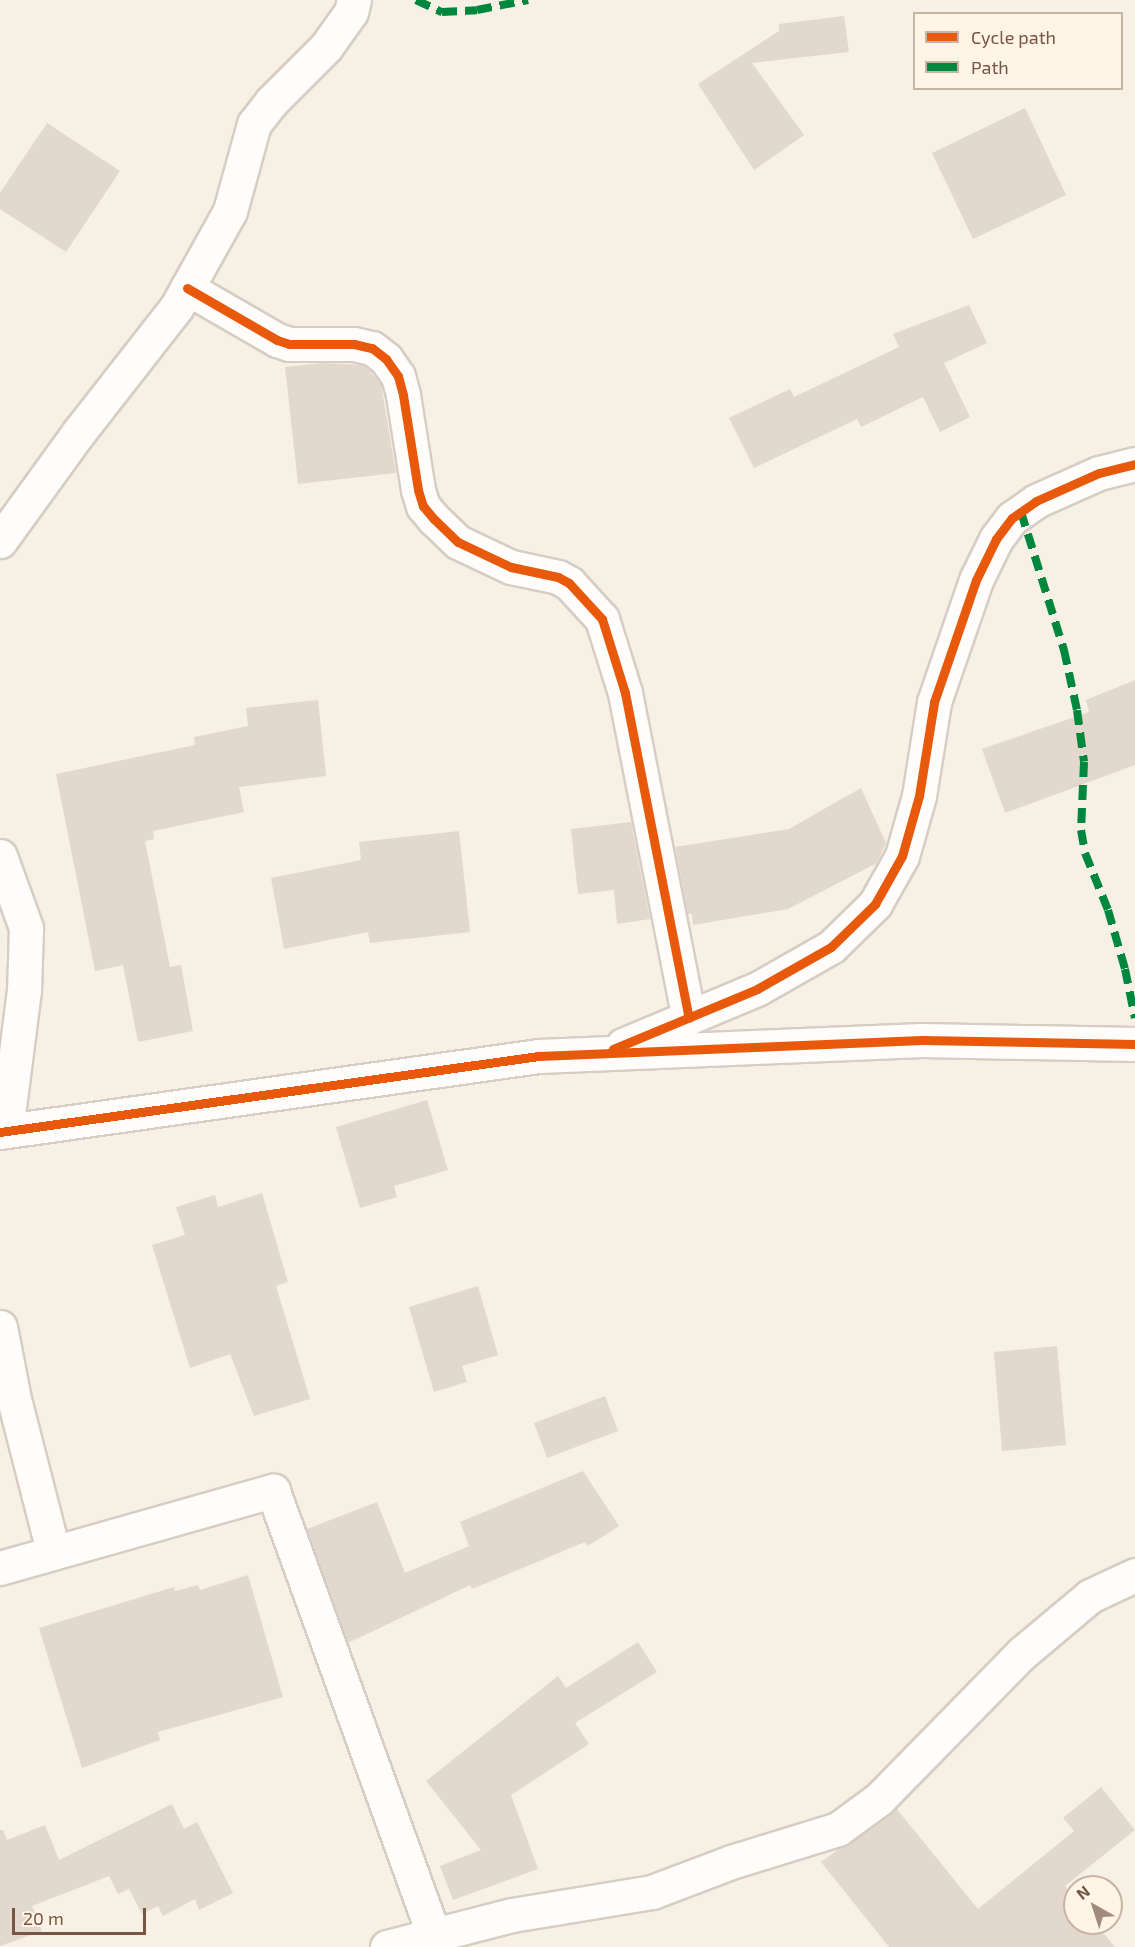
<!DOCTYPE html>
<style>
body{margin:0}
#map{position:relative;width:1135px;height:1947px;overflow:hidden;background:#f6f0e5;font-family:"Exo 2",sans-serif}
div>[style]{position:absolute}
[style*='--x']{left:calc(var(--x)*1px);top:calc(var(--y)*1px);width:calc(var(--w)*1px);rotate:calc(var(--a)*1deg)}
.building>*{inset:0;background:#e3d8cd}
.roads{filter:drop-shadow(2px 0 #d7cdc3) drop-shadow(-2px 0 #d7cdc3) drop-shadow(0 2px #d7cdc3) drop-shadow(0 -2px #d7cdc3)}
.street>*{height:33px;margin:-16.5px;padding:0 16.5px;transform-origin:16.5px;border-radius:16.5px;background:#fefdfb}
.quiet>*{height:8px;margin-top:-4px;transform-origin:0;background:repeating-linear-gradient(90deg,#00873e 0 15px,transparent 0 23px)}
.cycleway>*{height:9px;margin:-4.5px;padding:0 4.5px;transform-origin:4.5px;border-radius:4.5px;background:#e8590c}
span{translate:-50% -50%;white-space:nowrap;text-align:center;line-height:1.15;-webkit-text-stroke:4.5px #fff4e5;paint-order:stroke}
.legend{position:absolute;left:913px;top:12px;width:210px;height:78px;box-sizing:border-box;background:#fff4e5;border:2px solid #c8b4a5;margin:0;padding:8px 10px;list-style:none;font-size:18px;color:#755544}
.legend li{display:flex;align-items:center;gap:12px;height:30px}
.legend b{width:30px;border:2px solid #c8b4a5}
.north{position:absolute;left:1063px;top:1875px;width:60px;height:60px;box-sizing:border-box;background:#fff4e5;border:2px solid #c8b4a5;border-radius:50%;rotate:321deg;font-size:16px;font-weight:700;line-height:24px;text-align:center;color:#755544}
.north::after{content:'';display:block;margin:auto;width:21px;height:27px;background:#a28b7c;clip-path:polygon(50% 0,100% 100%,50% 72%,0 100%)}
.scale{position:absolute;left:12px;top:1908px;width:134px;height:27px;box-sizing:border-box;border:3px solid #755544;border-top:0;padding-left:8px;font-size:18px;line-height:21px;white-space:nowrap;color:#755544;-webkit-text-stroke:4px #fff4e5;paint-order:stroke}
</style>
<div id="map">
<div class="building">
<i style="clip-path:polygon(844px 16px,849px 52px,752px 63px,804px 135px,754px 170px,698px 84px,779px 31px,779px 24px)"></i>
<i style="clip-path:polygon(1025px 108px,1066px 195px,973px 239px,932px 153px)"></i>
<i style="clip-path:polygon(47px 123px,120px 171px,66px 252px,0 209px,0 193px)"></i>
<i style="clip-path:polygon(969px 305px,987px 343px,944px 363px,970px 417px,940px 432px,923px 397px,861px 427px,857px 419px,754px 468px,729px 418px,790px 389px,794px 397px,899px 347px,893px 334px)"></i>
<i style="clip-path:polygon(322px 363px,364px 365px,381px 384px,396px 473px,298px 484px,285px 367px)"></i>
<i style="clip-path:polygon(1135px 680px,1135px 765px,1005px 813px,982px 749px,1089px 712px,1086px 700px)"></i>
<i style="clip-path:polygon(318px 700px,326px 776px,239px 787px,244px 812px,153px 831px,154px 839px,145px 841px,170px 967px,181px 965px,193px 1031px,138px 1042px,123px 965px,95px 971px,56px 774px,195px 745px,194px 737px,248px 726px,246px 708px)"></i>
<i style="clip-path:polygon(861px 788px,886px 843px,877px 863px,788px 909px,693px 925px,692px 914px,688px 914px,675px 847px,789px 829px)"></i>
<i style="clip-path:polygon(631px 822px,650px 919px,617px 924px,614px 890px,578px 894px,571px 829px)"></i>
<i style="clip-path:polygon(459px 831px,470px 932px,370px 943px,368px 932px,284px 949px,271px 878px,361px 860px,359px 842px)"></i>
<i style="clip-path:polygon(427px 1100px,448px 1170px,394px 1186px,397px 1197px,360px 1208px,336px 1127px)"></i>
<i style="clip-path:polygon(262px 1193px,288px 1282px,276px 1286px,310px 1399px,254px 1416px,230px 1354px,190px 1368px,152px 1245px,185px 1235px,176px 1207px,215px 1195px,218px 1207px)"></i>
<i style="clip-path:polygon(478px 1286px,498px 1355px,462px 1366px,467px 1382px,434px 1392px,409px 1307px)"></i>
<i style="clip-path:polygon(1057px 1346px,1066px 1445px,1002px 1451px,994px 1352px)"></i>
<i style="clip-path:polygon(605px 1396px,618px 1431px,547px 1458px,534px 1423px)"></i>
<i style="clip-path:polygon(583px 1471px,619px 1526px,588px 1546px,585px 1542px,472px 1589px,470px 1585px,348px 1643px,307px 1529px,377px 1502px,405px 1573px,469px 1546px,460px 1522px)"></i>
<i style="clip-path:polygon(248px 1575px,283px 1697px,158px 1732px,160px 1740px,82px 1768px,39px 1628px,174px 1587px,175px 1591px,198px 1585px,200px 1590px)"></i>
<i style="clip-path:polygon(638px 1642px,657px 1672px,575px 1723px,589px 1744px,511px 1795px,538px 1869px,453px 1900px,440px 1866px,481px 1850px,426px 1781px,558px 1676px,566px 1688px)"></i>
<i style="clip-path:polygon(1101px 1787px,1135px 1830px,1065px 1886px,1075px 1898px,1075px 1923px,1095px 1923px,1115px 1947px,889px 1947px,821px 1862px,896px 1808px,978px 1909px,1074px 1831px,1063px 1818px)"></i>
<i style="clip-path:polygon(172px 1804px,184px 1829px,197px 1822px,233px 1893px,199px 1910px,195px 1899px,163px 1916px,158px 1906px,142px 1914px,129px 1889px,118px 1894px,109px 1876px,32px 1906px,42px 1931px,0 1946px,0 1830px,3px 1830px,7px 1840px,45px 1825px,59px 1860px)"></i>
</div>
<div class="roads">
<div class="street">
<i style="--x:187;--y:288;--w:104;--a:30"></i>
<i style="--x:277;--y:340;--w:13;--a:18"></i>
<i style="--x:289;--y:344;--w:65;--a:0"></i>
<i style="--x:354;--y:344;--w:18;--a:13"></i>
<i style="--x:372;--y:348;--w:18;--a:38"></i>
<i style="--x:386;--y:359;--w:21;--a:55"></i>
<i style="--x:398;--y:376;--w:20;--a:75"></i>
<i style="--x:403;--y:395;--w:96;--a:81"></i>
<i style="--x:418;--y:490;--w:17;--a:73"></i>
<i style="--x:423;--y:506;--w:17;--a:50"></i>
<i style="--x:434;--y:519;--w:33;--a:44"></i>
<i style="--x:458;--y:542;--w:59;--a:25.3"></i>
<i style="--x:511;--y:567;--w:48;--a:12"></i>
<i style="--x:558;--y:577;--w:13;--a:29"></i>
<i style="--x:569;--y:583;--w:49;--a:47.5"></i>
<i style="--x:602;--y:619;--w:77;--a:72.7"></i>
<i style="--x:625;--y:693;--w:331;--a:78.9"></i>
<i style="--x:0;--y:541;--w:135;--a:-54.1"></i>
<i style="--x:79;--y:432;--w:157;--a:-52"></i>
<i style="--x:176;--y:308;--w:111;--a:-60.9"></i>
<i style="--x:230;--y:211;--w:90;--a:-74.6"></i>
<i style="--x:254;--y:124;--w:28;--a:-52"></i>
<i style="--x:271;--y:102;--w:78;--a:-45"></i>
<i style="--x:326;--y:47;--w:43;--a:-54.5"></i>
<i style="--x:351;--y:12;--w:12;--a:-76"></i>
<i style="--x:0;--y:856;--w:77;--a:70.1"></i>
<i style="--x:26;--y:928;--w:62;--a:91.8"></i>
<i style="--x:24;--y:990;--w:141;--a:97.3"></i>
<i style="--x:623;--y:1045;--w:145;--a:-22.7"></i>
<i style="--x:757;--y:989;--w:85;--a:-29.6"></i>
<i style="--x:831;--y:947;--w:62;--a:-44.3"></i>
<i style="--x:875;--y:904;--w:55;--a:-60.6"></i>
<i style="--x:902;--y:856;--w:62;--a:-74.2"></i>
<i style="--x:919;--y:796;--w:95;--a:-80.9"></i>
<i style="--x:934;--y:702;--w:129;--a:-71"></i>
<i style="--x:976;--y:580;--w:46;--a:-64"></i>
<i style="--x:996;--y:539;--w:26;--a:-53"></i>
<i style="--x:1012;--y:518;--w:29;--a:-35"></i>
<i style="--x:1036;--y:501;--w:69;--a:-24"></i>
<i style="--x:1099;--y:473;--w:37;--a:-14"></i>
<i style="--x:0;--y:1132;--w:544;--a:-8.03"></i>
<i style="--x:539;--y:1056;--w:383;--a:-2.4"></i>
<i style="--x:922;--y:1040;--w:213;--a:1.1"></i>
<i style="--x:0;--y:1327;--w:73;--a:79"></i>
<i style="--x:14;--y:1399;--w:157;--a:75.6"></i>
<i style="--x:0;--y:1568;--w:284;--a:-15.8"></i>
<i style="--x:273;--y:1491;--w:485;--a:70.1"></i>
<i style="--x:387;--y:1947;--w:129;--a:-14.4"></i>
<i style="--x:512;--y:1915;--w:142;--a:-9.3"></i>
<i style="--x:652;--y:1892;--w:85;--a:-20.8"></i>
<i style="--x:731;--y:1862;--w:112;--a:-17.1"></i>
<i style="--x:838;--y:1829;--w:51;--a:-36.2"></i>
<i style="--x:879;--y:1799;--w:203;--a:-45.6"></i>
<i style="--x:1021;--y:1654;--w:90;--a:-40"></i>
<i style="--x:1090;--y:1596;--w:50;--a:-25"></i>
</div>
</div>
<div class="quiet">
<i style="--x:416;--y:0;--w:29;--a:25"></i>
<i style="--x:442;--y:12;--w:35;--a:-3"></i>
<i style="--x:477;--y:10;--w:52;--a:-11.1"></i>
<i style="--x:1021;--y:512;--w:145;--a:72.7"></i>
<i style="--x:1064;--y:650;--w:61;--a:77.8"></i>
<i style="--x:1077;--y:710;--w:52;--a:82.3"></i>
<i style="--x:1084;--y:762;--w:68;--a:92.5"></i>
<i style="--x:1081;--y:830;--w:23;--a:80"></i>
<i style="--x:1085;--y:853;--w:61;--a:68"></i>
<i style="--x:1108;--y:910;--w:61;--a:73.9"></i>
<i style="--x:1125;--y:969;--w:50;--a:78.5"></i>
</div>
<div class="cycleway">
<i style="--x:187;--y:288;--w:104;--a:30"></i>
<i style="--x:277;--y:340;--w:13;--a:18"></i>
<i style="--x:289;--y:344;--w:65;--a:0"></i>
<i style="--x:354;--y:344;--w:18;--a:13"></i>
<i style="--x:372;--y:348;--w:18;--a:38"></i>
<i style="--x:386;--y:359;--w:21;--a:55"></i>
<i style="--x:398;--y:376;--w:20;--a:75"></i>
<i style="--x:403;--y:395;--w:96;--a:81"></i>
<i style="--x:418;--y:490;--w:17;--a:73"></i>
<i style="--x:423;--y:506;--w:17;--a:50"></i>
<i style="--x:434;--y:519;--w:33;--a:44"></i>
<i style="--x:458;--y:542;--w:59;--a:25.3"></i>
<i style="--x:511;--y:567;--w:48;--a:12"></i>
<i style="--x:558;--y:577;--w:13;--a:29"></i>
<i style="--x:569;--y:583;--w:49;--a:47.5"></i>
<i style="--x:602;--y:619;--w:77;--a:72.7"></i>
<i style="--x:625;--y:693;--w:331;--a:78.9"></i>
<i style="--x:613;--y:1049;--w:156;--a:-22.6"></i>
<i style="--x:757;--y:989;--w:85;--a:-29.6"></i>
<i style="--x:831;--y:947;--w:62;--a:-44.3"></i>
<i style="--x:875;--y:904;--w:55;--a:-60.6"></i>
<i style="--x:902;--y:856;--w:62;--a:-74.2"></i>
<i style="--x:919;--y:796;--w:95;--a:-80.9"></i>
<i style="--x:934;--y:702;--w:129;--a:-71"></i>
<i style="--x:976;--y:580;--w:46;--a:-64"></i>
<i style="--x:996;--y:539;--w:26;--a:-53"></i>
<i style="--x:1012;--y:518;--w:29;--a:-35"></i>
<i style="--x:1036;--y:501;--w:69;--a:-24"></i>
<i style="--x:1099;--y:473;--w:37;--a:-14"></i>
<i style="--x:0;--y:1132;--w:544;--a:-8.03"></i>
<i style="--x:539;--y:1056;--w:383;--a:-2.4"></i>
<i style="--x:922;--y:1040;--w:213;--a:1.1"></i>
</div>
<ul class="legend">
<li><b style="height:8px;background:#e8590c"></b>Cycle path</li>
<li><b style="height:8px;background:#00873e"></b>Path</li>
</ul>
<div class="north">N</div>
<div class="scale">20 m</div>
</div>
